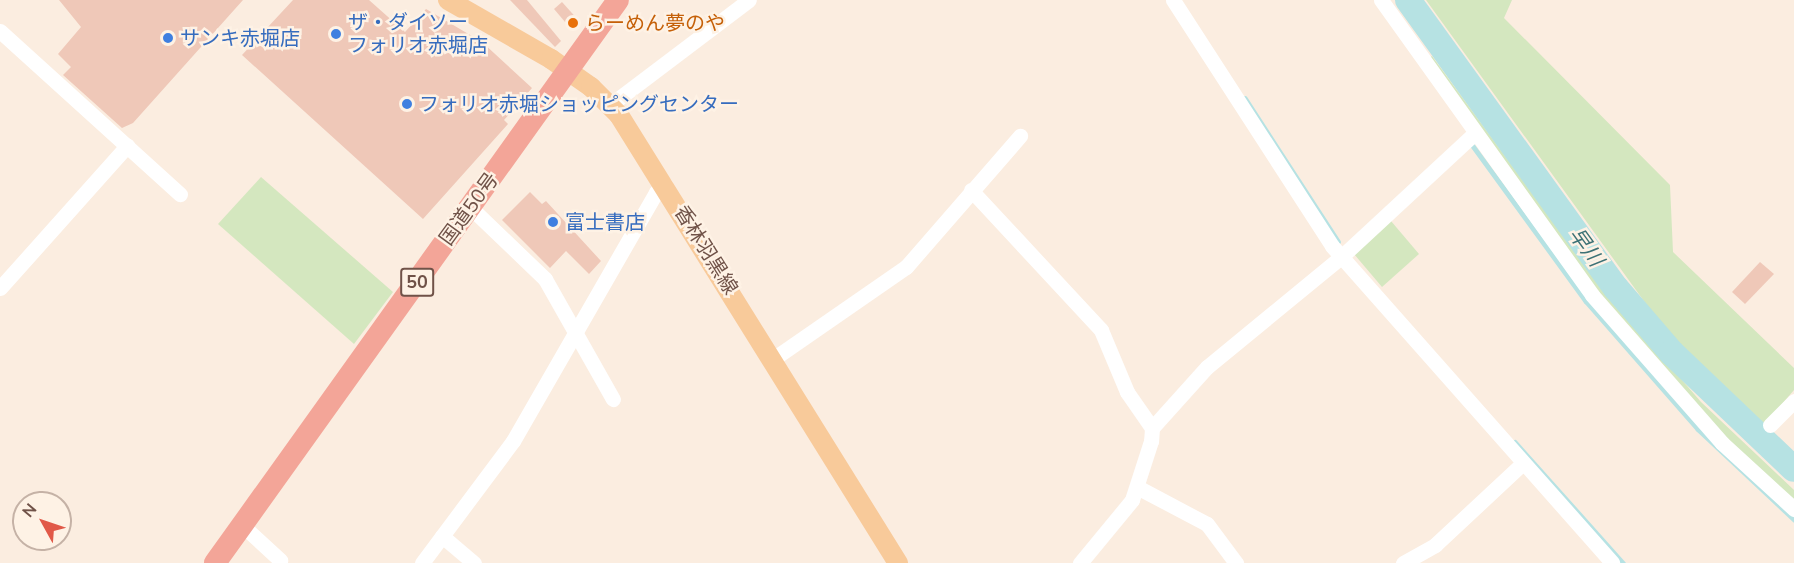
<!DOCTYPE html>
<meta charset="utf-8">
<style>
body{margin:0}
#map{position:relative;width:1794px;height:563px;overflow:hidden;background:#fbede0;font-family:"Nunito Sans","Noto Sans JP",sans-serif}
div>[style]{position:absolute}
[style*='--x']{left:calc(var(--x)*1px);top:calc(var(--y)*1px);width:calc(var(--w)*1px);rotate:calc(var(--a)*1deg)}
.green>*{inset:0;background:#d4e7bf}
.stream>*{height:4.5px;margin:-2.25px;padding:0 2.25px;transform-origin:2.25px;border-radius:2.25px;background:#b6e2e3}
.river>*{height:26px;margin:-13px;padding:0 13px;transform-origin:13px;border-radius:13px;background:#b6e2e3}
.building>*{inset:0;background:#efc8b8}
.minor>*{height:15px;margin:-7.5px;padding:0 7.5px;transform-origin:7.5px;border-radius:7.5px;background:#fff}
.major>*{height:20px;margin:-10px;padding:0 10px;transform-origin:10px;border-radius:10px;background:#f8ca9a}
.highway>*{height:22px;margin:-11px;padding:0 11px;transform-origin:11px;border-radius:11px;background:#f3a598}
.dots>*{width:16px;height:16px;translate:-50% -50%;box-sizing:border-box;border:3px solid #fef2e5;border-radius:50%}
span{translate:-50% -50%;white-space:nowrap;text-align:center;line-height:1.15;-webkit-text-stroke:5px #fef2e5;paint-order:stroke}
.shield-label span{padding:2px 4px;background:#fef2e5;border:2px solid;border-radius:4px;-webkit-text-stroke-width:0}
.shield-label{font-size:18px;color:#705248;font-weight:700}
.shop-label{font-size:20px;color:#366cbe}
.left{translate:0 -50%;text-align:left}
.food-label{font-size:20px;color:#c56008}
.street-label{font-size:20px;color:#705248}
.water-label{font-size:21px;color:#3d7276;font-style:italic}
.north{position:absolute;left:12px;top:491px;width:60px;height:60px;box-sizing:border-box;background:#fef2e5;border:2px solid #c5b2a6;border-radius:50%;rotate:310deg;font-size:16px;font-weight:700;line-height:24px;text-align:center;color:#705248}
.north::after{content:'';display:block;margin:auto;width:21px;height:27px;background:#e15948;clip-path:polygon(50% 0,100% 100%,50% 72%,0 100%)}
</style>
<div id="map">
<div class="green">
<i style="clip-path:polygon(1426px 0,1512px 0,1504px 18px,1670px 185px,1673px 252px,1794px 368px,1794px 390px,1764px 425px,1662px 326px)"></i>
<i style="clip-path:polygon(1432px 56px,1594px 278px,1701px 402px,1794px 490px,1794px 502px,1719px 434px,1593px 290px,1426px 60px)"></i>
<i style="clip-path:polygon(261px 177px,393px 292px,354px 344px,218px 224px)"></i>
<i style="clip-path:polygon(1391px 221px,1419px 254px,1382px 287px,1354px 254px)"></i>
</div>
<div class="stream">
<i style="--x:1245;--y:98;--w:171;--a:57"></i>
<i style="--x:1473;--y:146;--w:192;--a:53.9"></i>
<i style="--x:1586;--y:301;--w:170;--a:48.8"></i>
<i style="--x:1698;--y:429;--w:132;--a:43.2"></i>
<i style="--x:1515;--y:442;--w:162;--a:48.2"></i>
</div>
<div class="river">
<i style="--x:1408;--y:0;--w:355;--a:54.2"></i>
<i style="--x:1616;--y:288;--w:86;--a:49.3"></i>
<i style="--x:1672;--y:353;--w:168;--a:43.6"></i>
</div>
<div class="building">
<i style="clip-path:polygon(59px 0,243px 0,133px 123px,122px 128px,63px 75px,71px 67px,58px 54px,81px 27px)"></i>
<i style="clip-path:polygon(293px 0,369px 0,405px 32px,426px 9px,482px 42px,532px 88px,504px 120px,508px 124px,423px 219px,242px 55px)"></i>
<i style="clip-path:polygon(510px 0,527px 0,561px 41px,555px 47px)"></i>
<i style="clip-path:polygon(562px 2px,580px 22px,571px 29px,554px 9px)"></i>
<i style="clip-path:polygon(530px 192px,542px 204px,546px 201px,601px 261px,589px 274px,566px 251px,550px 268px,502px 220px)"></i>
<i style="clip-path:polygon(1760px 262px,1774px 274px,1745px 304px,1732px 292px)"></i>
</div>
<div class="minor">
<i style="--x:1173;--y:0;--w:293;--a:57.1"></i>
<i style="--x:1332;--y:246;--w:423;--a:48.5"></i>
<i style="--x:1381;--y:0;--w:363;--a:54.4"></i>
<i style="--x:1592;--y:295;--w:197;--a:48.7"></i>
<i style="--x:1722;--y:443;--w:98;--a:42.5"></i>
<i style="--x:0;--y:31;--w:243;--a:42.2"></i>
<i style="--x:610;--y:105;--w:174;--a:-37.1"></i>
<i style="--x:971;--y:190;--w:191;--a:47.1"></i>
<i style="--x:1101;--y:330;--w:67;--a:67.2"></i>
<i style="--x:1127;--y:392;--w:44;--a:55.2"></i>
<i style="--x:1152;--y:428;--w:13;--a:94"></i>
<i style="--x:1151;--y:441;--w:62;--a:107.9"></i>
<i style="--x:1132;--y:500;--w:82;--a:129.5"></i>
<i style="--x:470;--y:207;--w:104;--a:43.8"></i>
<i style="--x:545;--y:279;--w:138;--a:60.5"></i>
<i style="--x:0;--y:288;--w:191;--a:-48.2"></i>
<i style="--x:773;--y:359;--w:162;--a:-34.7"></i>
<i style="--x:906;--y:267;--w:174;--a:-49"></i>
<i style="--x:1770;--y:425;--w:34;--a:-45"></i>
<i style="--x:1152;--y:428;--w:82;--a:-48"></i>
<i style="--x:1207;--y:367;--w:173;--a:-39.4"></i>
<i style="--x:1341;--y:257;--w:181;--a:-42.8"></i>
<i style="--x:1137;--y:487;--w:79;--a:27.9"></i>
<i style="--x:1207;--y:524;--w:49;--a:53.4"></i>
<i style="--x:242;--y:525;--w:52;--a:42.6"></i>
<i style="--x:442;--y:536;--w:42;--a:40.2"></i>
<i style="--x:422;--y:563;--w:152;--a:-53.3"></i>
<i style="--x:513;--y:441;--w:287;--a:-60.1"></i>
<i style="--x:656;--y:192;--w:12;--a:-42"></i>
<i style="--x:1403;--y:563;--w:37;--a:-29"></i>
<i style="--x:1435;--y:545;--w:120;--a:-43"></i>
</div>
<div class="major">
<i style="--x:448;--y:0;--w:119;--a:29.8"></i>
<i style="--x:551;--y:59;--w:49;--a:35"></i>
<i style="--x:591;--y:87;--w:40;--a:45"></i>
<i style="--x:619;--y:115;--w:528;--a:58.09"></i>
</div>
<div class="highway">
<i style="--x:215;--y:563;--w:692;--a:-54.4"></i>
</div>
<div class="dots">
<i style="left:573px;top:23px;background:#e8710a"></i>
<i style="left:336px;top:34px;background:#3f7fe0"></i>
<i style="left:168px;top:38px;background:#3f7fe0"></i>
<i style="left:407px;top:104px;background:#3f7fe0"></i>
<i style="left:553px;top:222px;background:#3f7fe0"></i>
</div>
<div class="shield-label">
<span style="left:417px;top:282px">50</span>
</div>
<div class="shop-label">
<span class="left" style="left:348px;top:34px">ザ・ダイソー<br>フォリオ赤堀店</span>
<span class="left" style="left:180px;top:38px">サンキ赤堀店</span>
<span class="left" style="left:419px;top:104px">フォリオ赤堀ショッピングセンター</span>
<span class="left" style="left:565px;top:222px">富士書店</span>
</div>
<div class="food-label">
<span class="left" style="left:585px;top:23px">らーめん夢のや</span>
</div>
<div class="street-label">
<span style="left:469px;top:209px;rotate:-54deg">国道50号</span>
<span style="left:706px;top:250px;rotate:58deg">香林羽黒線</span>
</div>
<div class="water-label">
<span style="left:1586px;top:247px;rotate:54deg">早川</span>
</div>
<div class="north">N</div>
</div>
